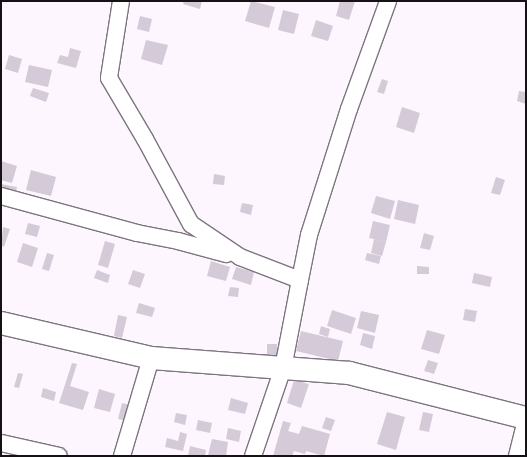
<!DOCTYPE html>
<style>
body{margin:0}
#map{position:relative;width:527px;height:457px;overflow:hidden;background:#fdf6fe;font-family:Signika,sans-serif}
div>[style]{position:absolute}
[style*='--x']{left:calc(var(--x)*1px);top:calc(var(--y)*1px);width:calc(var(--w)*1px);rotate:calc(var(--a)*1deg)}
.building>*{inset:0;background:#d5cad7}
.roads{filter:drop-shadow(1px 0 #7e7480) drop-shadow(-1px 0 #7e7480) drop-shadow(0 1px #7e7480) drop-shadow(0 -1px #7e7480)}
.street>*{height:16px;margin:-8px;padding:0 8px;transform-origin:8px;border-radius:8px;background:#fff}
.secondary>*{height:22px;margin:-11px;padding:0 11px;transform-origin:11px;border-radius:11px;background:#fff}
span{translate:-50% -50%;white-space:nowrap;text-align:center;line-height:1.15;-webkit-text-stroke:3px #fff;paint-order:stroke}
.frame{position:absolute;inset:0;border:2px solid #151115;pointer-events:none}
</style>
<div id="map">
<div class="building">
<i style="clip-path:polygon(184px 1px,202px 1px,200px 9px,183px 4px)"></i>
<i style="clip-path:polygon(251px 1px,275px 7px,269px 28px,245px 21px)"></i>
<i style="clip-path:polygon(340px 1px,355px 1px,349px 20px,336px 16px)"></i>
<i style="clip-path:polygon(283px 10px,299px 14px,294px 34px,278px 30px)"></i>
<i style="clip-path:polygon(140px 16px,152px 19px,149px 32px,137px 29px)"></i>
<i style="clip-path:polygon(316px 20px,333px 26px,328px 41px,311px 36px)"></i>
<i style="clip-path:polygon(146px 40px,168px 45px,162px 65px,141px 59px)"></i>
<i style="clip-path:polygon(70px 48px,81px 51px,76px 68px,57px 63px,60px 55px,68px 57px)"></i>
<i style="clip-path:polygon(9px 55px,22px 59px,18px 73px,5px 69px)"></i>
<i style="clip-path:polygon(29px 65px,52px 70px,48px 87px,25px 82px)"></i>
<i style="clip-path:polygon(382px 79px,388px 81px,384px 94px,377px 92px)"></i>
<i style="clip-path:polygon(33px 88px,49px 93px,46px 102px,30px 96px)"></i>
<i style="clip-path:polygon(519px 91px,526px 92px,526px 104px,517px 101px)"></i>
<i style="clip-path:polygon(402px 107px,420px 113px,414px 133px,396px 127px)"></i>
<i style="clip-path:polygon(1px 161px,17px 166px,12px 183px,1px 180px)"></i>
<i style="clip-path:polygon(31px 170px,56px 177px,51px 196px,26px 190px)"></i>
<i style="clip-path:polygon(214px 174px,225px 176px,224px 185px,213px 184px)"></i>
<i style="clip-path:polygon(496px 177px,505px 180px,500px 195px,491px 193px)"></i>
<i style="clip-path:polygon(1px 184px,17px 187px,15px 197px,1px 195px)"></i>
<i style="clip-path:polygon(376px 196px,395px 201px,390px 219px,371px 213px)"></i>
<i style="clip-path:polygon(398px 200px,419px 205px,415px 224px,394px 219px)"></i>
<i style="clip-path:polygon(242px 203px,253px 205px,251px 215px,240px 212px)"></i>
<i style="clip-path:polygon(373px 221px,390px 225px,386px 242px,369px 238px)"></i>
<i style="clip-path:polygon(28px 223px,40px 226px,37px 237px,25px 234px)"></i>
<i style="clip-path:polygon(3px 227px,10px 229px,4px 247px,1px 245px)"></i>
<i style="clip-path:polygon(424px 233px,434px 236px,430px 250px,420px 248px)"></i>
<i style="clip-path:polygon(374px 239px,386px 242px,382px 256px,371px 253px)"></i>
<i style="clip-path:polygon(105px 241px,115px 244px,108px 268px,98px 265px)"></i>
<i style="clip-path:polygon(23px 243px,38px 248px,32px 267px,17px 262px)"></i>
<i style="clip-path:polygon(47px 253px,54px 255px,49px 271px,42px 269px)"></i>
<i style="clip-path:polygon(367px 253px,381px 256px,379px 264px,365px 260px)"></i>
<i style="clip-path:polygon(211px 261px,230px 267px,226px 281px,207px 276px)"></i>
<i style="clip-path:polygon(417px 266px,429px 267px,429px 274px,417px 274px)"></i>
<i style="clip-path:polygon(236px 267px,254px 272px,251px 285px,232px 279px)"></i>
<i style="clip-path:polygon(97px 270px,110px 275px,108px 283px,94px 278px)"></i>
<i style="clip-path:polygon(133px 270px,145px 274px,140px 288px,128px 284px)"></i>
<i style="clip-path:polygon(474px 273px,492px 277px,490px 287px,472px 283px)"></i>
<i style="clip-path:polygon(230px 287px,239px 288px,238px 297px,228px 296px)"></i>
<i style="clip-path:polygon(139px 303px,155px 308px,152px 317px,136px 313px)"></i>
<i style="clip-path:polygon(465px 309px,477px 311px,475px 322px,463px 320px)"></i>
<i style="clip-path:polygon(332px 310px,356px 318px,351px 334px,327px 326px)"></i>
<i style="clip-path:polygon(361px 311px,379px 315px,375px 333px,357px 328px)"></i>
<i style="clip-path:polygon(118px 315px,127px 317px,122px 338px,114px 336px)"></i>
<i style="clip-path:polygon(321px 326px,330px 329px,328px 337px,319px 334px)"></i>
<i style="clip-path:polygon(427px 330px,445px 335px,439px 354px,421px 349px)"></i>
<i style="clip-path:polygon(301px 331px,343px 341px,338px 361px,296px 351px)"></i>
<i style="clip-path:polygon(363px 333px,375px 336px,372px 349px,360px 345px)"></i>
<i style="clip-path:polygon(267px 344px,277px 344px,277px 355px,267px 355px)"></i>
<i style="clip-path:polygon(428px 360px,438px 363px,434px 374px,424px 371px)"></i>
<i style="clip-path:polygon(72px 363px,77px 364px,70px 386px,89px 392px,83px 410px,59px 403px)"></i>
<i style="clip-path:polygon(18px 373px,23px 374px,19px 388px,14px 387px)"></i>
<i style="clip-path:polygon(294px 380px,309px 384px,301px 408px,287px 403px)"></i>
<i style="clip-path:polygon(43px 388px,56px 392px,54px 401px,41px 397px)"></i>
<i style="clip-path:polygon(99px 389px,115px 394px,110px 412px,94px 408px)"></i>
<i style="clip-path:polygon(231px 398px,248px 403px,245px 414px,228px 410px)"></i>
<i style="clip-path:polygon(122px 403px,130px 405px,127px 421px,118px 419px)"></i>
<i style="clip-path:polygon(387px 412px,405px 417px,396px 450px,377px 444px)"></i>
<i style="clip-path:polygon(423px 412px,433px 414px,429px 432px,419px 430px)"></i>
<i style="clip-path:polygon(176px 413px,187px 415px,185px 425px,174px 422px)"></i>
<i style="clip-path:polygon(326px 417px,335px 420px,331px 431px,322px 428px)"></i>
<i style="clip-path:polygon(198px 420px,212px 423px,210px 433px,196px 430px)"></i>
<i style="clip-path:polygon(283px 421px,291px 423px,288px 431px,299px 434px,302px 426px,330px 434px,324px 456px,306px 451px,305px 454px,294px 451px,292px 456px,273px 456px)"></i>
<i style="clip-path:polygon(228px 428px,241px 431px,239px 442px,226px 439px)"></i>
<i style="clip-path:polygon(180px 432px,187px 434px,183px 451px,165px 447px,167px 438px,178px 441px)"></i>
<i style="clip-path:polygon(212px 439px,228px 442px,226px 456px,208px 455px)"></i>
<i style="clip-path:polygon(190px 446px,206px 450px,205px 456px,188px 456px)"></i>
</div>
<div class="roads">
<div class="street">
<i style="--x:121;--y:1;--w:78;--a:98.9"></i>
<i style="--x:109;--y:78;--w:71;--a:59.5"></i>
<i style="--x:145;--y:139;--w:97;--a:61.6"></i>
<i style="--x:191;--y:224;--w:59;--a:34"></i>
<i style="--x:240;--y:257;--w:64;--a:21"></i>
<i style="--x:300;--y:280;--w:90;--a:100.9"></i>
<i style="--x:283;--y:368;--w:93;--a:108.8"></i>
<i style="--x:1;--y:196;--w:141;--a:15.2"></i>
<i style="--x:137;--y:233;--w:42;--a:11"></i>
<i style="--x:178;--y:241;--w:50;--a:15.2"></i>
<i style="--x:300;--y:280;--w:46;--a:-78.7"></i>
<i style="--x:309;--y:235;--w:132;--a:-72.4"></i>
<i style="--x:349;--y:109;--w:115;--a:-70.1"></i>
<i style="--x:1;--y:443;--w:59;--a:12.6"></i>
<i style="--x:122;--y:456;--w:102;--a:-73.5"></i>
<i style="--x:517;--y:456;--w:37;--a:-76"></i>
</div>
<div class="secondary">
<i style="--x:1;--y:323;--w:154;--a:13.1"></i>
<i style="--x:151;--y:358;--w:199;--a:4.3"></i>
<i style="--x:349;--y:373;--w:183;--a:14.3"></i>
</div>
</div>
<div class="frame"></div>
</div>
